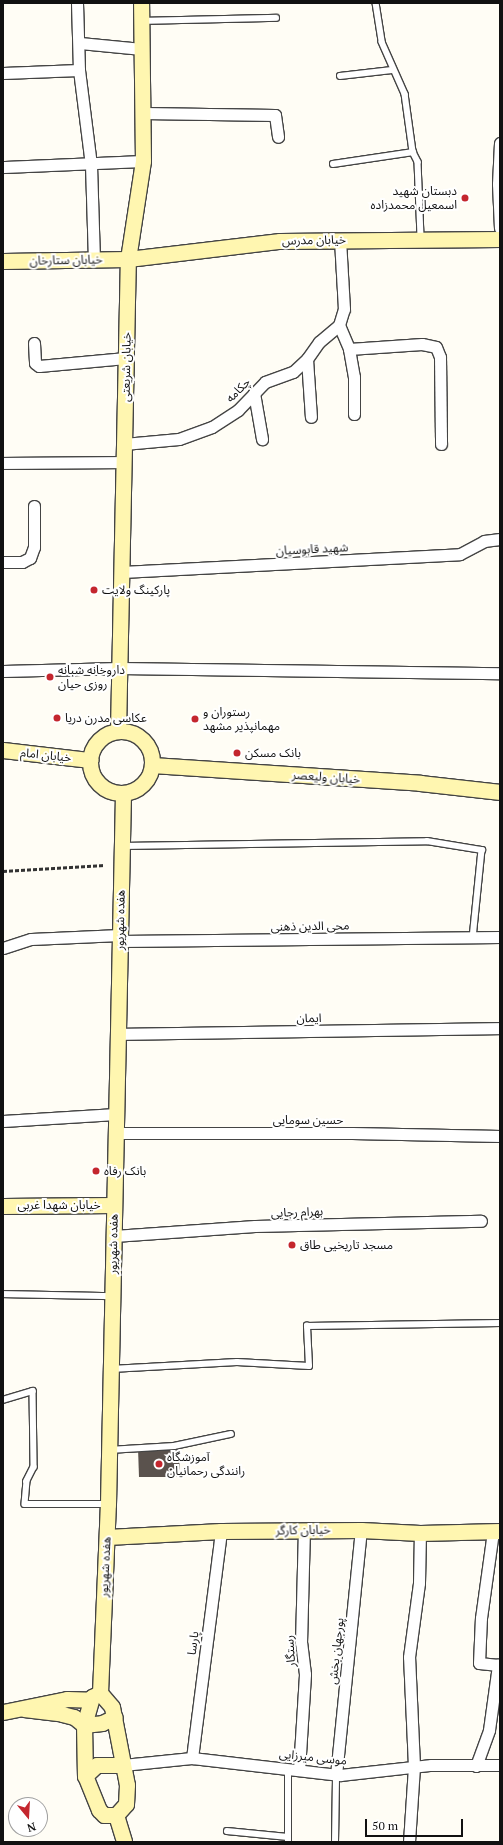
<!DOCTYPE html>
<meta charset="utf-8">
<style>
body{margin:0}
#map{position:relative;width:503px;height:1845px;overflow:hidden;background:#fffdf5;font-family:"PT Serif","Noto Sans Arabic",serif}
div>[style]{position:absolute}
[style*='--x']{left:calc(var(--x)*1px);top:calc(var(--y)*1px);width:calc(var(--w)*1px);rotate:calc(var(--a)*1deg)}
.building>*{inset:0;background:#5a524d}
.path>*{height:2.5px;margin-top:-1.25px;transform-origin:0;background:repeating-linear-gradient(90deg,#333 0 4px,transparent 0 6px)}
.roads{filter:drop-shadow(1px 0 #444) drop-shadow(-1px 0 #444) drop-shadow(0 1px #444) drop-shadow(0 -1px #444)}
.service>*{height:5.5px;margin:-2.75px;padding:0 2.75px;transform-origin:2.75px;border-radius:2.75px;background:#fff}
.minor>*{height:11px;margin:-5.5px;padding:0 5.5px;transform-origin:5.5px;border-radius:5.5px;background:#fff}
.secondary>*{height:15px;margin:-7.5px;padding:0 7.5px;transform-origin:7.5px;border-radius:7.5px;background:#fff6b0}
.secondary>.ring{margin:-7.5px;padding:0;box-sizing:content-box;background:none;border:15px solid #fff6b0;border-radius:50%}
.dots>*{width:11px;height:11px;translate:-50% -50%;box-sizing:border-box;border:2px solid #fff;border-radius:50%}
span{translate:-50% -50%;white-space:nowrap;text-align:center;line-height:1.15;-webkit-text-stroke:4px #fff;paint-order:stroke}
.poi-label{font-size:12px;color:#111}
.right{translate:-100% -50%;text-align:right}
.left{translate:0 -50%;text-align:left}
.street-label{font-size:12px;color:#111}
.frame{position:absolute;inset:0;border:4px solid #111;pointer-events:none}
.north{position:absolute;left:8px;top:1797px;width:40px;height:40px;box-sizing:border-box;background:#fff;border:1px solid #a0a0a0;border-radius:50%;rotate:162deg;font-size:11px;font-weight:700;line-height:16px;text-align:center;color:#111}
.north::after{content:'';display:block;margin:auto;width:14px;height:18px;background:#c4262e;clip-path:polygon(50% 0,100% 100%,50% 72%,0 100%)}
.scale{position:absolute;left:365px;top:1819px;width:98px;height:18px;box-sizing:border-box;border:2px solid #111;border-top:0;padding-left:5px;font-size:12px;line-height:14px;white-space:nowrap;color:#111;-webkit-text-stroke:3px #fff;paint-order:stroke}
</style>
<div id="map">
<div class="building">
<i style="clip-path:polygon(138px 1448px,180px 1449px,179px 1477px,139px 1477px)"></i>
</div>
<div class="path">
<i style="--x:3;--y:871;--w:102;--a:-3.4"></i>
</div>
<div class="roads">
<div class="service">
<i style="--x:376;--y:3;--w:39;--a:81"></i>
<i style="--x:382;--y:42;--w:57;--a:66.1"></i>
<i style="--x:405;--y:94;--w:59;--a:82.1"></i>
<i style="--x:413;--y:152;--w:11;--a:63"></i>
<i style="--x:418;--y:162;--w:76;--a:87.7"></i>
<i style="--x:141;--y:21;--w:135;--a:-1.3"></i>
<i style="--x:340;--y:76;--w:52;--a:-6.6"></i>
<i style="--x:333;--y:164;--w:81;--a:-8.5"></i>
<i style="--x:122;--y:846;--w:305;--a:-0.9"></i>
<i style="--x:427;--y:841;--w:56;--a:9.3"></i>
<i style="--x:482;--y:850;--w:88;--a:95.8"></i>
<i style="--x:3;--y:1294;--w:109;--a:1.1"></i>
<i style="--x:111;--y:1369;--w:126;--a:-3.2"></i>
<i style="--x:237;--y:1362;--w:72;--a:3.2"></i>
<i style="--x:309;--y:1366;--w:40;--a:-92.9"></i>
<i style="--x:307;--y:1326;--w:193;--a:-0.9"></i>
<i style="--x:3;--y:1400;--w:31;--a:-17"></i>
<i style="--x:33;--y:1391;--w:76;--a:89.2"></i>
<i style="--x:34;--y:1467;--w:16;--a:117"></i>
<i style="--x:27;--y:1481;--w:23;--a:95"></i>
<i style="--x:25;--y:1504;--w:82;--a:0"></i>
<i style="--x:109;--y:1450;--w:65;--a:-3.5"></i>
<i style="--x:174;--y:1446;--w:58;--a:-11.9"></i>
<i style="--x:227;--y:1831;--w:61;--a:5.6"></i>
<i style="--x:288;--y:1842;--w:73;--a:-90"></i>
<i style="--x:335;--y:1842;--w:67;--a:-89.1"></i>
</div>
<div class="minor">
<i style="--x:77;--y:3;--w:67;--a:88.3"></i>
<i style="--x:79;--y:70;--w:96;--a:82.8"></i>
<i style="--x:91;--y:165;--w:95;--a:88.2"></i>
<i style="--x:80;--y:43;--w:62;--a:5.5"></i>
<i style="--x:3;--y:73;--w:76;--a:-2.3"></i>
<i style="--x:143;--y:113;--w:132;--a:0.9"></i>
<i style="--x:275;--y:115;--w:22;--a:82"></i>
<i style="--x:500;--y:143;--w:41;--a:92.8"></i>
<i style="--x:498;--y:184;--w:44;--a:87.4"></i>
<i style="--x:3;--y:167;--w:140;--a:-2.5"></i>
<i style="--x:339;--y:325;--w:26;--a:67"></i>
<i style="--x:349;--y:349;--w:28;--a:80"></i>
<i style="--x:354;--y:377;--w:37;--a:90"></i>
<i style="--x:34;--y:343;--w:20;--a:87"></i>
<i style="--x:35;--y:363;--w:5;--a:37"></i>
<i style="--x:39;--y:366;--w:87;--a:-5.3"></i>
<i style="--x:349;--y:349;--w:73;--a:-3.9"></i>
<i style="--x:422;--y:344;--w:14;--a:12"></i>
<i style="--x:436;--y:347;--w:11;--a:68"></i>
<i style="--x:440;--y:357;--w:87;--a:89.3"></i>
<i style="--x:307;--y:359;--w:58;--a:86.1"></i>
<i style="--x:254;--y:393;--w:47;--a:80.1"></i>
<i style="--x:124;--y:444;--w:55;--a:-5.2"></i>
<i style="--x:179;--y:439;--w:35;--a:-20"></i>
<i style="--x:212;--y:427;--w:31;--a:-33"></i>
<i style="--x:238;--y:410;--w:39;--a:-46"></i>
<i style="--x:265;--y:382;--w:30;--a:-20"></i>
<i style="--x:293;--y:372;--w:19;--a:-43"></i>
<i style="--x:307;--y:359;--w:21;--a:-55"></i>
<i style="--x:319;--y:342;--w:26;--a:-40"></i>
<i style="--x:339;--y:325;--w:17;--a:-73"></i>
<i style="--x:344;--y:309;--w:69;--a:-93.3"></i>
<i style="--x:3;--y:463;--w:121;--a:-0.5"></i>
<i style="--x:3;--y:562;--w:19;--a:0"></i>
<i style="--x:22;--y:562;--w:9;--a:-27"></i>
<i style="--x:30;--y:558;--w:12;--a:-70"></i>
<i style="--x:34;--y:547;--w:41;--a:-90"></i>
<i style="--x:122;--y:572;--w:338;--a:-3"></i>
<i style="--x:460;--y:554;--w:27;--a:-28"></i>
<i style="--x:484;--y:541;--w:16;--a:-7"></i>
<i style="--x:3;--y:671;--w:116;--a:-1.5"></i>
<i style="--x:119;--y:668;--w:381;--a:0.8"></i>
<i style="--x:120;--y:941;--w:380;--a:-0.6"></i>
<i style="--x:3;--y:948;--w:29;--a:-18"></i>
<i style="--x:31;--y:939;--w:89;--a:-2.6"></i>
<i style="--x:118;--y:1034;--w:382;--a:-0.9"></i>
<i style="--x:3;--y:1121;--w:113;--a:-3.5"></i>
<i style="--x:116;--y:1133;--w:236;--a:0"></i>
<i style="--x:352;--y:1133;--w:148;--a:1.2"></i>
<i style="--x:114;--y:1236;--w:141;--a:-4.1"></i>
<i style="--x:255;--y:1226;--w:226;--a:-1.3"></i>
<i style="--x:192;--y:1758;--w:229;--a:-82.7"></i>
<i style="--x:123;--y:1765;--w:69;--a:-5.8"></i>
<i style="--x:192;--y:1758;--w:149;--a:6.6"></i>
<i style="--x:340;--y:1775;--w:92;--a:-6.3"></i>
<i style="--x:431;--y:1765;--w:69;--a:0"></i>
<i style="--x:476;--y:1766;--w:38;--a:-70"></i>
<i style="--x:489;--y:1730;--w:66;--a:-82.1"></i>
<i style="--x:498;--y:1665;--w:19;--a:-174"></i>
<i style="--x:479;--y:1663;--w:45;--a:-87.5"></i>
<i style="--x:481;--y:1618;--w:88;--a:-82.1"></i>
<i style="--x:299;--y:1770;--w:96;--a:-86.4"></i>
<i style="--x:305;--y:1674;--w:31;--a:-97"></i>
<i style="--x:301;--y:1643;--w:113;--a:-88.5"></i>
<i style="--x:336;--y:1775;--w:246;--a:-84.2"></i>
<i style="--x:409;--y:1842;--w:76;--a:-86.2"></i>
<i style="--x:414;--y:1766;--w:109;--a:-92.6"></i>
<i style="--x:409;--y:1657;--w:75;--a:-82.3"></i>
<i style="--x:419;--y:1583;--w:50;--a:-88.9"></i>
</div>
<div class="secondary">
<i style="--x:3;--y:261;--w:125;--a:-0.9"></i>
<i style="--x:128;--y:259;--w:153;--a:-6.8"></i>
<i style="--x:280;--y:241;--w:220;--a:-0.5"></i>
<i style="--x:118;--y:731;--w:472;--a:-88.8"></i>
<i style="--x:128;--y:259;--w:99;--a:-81.3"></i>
<i style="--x:143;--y:161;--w:158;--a:-90.7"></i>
<i class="ring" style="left:90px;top:731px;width:47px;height:47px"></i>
<i style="--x:3;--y:750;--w:88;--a:6.6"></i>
<i style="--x:152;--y:765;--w:269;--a:3.8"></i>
<i style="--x:420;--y:783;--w:81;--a:6.4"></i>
<i style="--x:3;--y:1206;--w:111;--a:-0.5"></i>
<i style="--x:107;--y:1537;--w:114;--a:-3"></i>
<i style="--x:221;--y:1531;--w:140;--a:-0.4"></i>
<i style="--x:361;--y:1530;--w:59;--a:2.9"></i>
<i style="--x:420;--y:1533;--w:80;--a:-1.4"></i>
<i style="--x:100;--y:1693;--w:189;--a:-87.6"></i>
<i style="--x:108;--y:1504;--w:710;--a:-88.79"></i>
<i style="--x:100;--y:1693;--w:18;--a:49"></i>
<i style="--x:112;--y:1707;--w:79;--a:79.1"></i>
<i style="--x:127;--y:1785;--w:19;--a:93"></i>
<i style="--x:126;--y:1804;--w:15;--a:132"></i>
<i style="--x:116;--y:1815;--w:12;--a:180"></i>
<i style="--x:104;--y:1815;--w:7;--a:-135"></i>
<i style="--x:99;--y:1810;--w:37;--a:-112"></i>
<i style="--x:85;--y:1776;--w:51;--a:-91.1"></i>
<i style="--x:84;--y:1725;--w:29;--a:-74"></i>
<i style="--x:92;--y:1697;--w:9;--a:-27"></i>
<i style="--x:24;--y:1709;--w:38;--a:7"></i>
<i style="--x:62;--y:1714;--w:12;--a:14"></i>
<i style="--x:74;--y:1717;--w:13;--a:39"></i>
<i style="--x:84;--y:1725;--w:18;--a:-6"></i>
<i style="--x:102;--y:1723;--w:14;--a:-25"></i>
<i style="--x:3;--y:1712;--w:65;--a:-11.5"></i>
<i style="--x:67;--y:1699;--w:24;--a:2"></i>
<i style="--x:85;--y:1776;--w:16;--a:-43"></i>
<i style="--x:97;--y:1765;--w:26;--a:0"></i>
<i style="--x:116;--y:1815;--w:28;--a:73"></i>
</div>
</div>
<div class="dots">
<i style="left:465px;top:198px;background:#c4262e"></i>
<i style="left:94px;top:590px;background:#c4262e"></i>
<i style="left:50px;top:677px;background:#c4262e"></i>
<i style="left:57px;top:718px;background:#c4262e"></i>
<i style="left:195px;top:719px;background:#c4262e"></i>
<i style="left:237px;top:753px;background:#c4262e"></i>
<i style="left:96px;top:1171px;background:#c4262e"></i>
<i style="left:292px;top:1245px;background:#c4262e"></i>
<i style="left:159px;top:1464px;background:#c4262e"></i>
</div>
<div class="poi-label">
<span class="right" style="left:457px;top:198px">دبستان شهید<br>اسمعیل محمدزاده</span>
<span class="left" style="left:102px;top:590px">پارکینگ ولایت</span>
<span class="left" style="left:58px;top:677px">داروخانه شبانه<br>روزی حیان</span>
<span class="left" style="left:203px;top:719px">رستوران و<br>مهمانپذیر مشهد</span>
<span class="left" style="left:65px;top:718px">عکاسی مدرن دریا</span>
<span class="left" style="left:245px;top:753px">بانک مسکن</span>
<span class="left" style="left:104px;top:1171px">بانک رفاه</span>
<span class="left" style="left:300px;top:1245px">مسجد تاریخیی طاق</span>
<span class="left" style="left:167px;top:1464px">آموزشگاه<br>رانندگی رحمانیان</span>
</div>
<div class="street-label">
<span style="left:314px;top:240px;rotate:-1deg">خیابان مدرس</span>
<span style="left:66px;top:260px;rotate:-1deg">خیابان ستارخان</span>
<span style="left:126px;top:367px;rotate:-89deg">خیابان شریعتی</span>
<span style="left:238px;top:390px;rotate:-45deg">چکامه</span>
<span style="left:312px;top:549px;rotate:-3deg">شهید قابوسیان</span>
<span style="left:46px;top:755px;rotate:6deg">خیابان امام</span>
<span style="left:326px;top:777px;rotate:4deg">خیابان ولیعصر</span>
<span style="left:120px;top:920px;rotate:-89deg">هفده شهریور</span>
<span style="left:310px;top:926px;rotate:-1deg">محی الدین ذهنی</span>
<span style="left:309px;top:1018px;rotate:-1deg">ایمان</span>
<span style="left:308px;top:1120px">حسین سومایی</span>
<span style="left:59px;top:1205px">خیابان شهدا غربی</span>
<span style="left:297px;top:1212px;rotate:-2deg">بهرام رجایی</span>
<span style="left:113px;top:1244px;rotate:-89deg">هفده شهریور</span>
<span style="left:303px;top:1530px;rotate:-1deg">خیابان کارگر</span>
<span style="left:105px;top:1567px;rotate:-87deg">هفده شهریور</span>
<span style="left:193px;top:1643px;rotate:-83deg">پارسا</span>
<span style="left:290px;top:1651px;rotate:-94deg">رستگار</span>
<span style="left:336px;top:1651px;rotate:-84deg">پورجهان بخش</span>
<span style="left:313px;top:1757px;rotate:6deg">موسی میرزایی</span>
</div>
<div class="frame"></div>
<div class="north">N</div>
<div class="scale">50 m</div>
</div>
